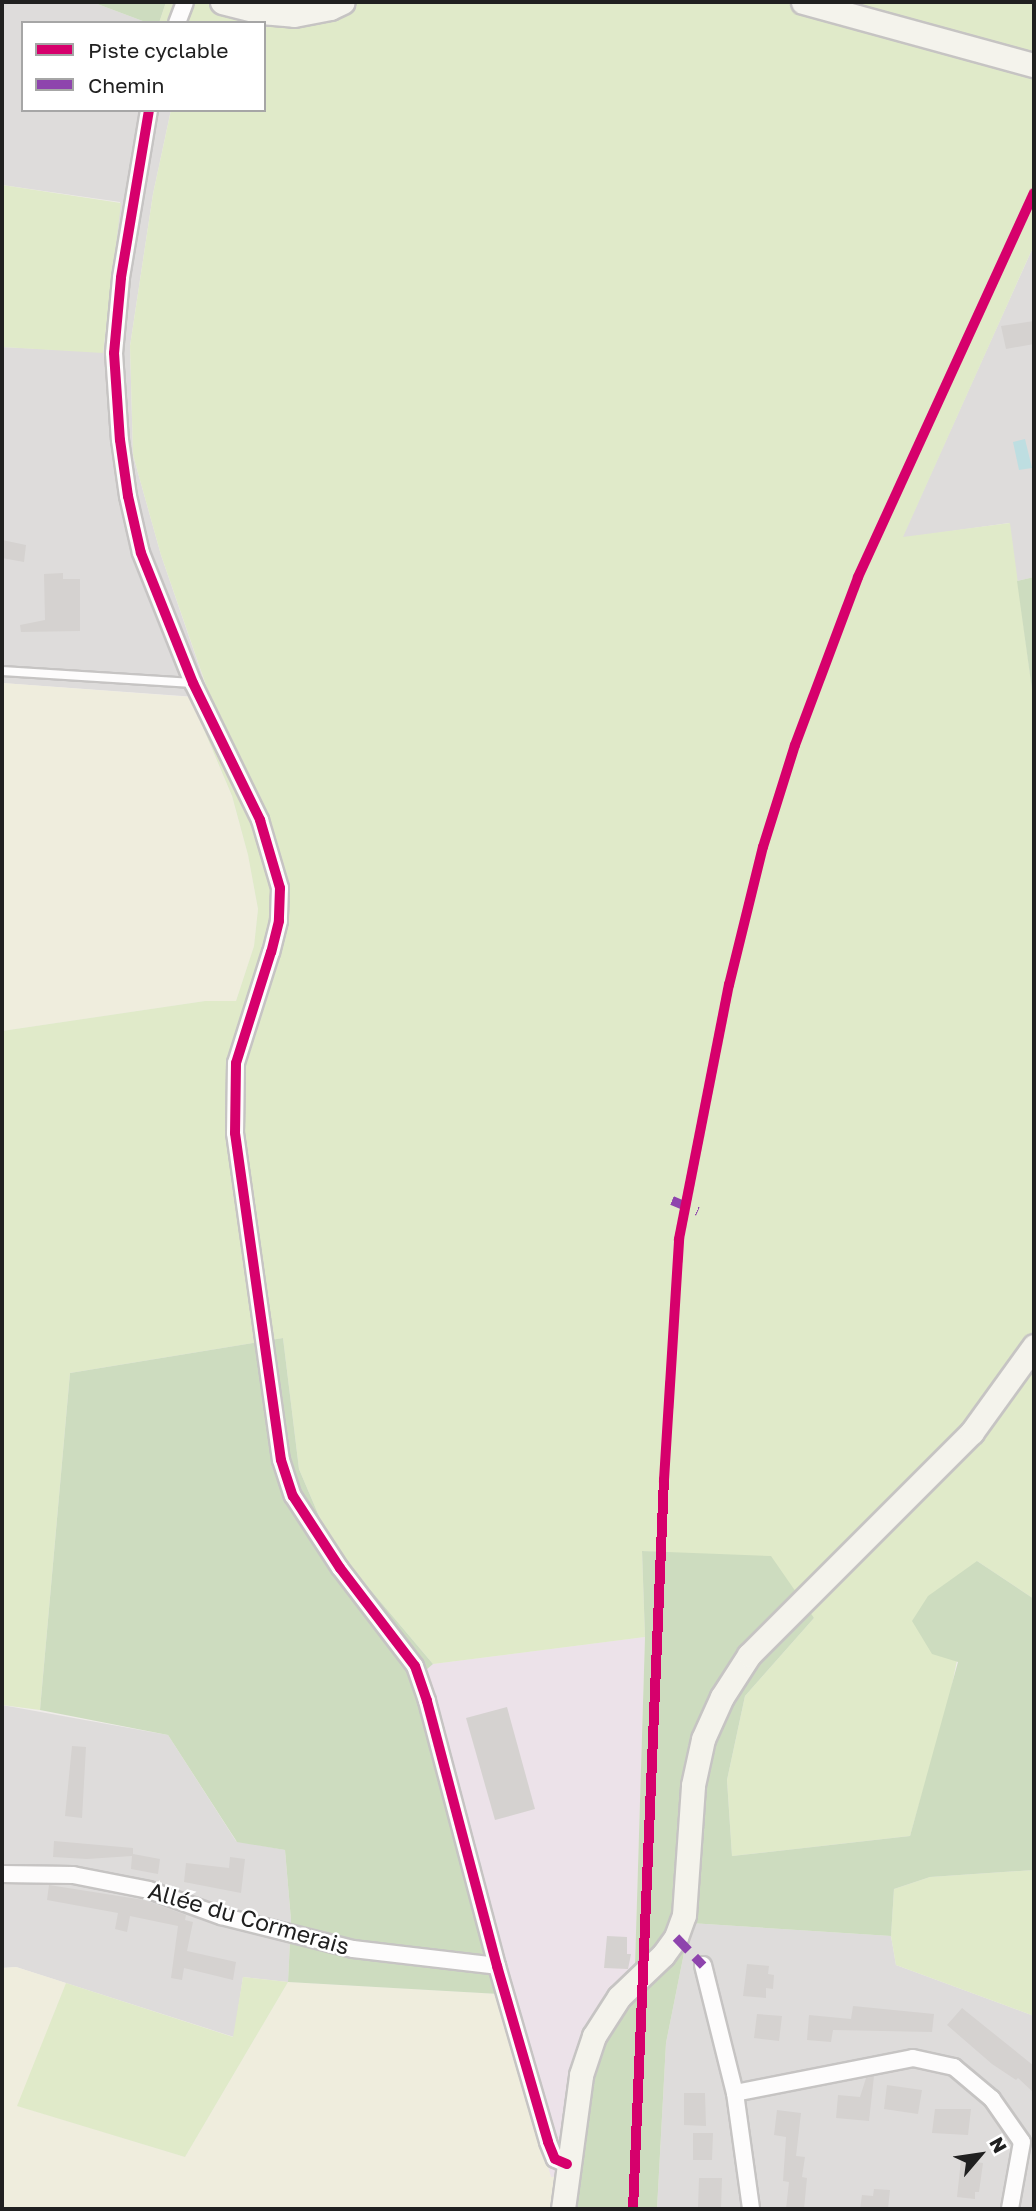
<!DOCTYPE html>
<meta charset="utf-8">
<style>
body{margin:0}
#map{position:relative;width:1036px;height:2211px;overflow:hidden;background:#efece9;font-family:"Golos Text",sans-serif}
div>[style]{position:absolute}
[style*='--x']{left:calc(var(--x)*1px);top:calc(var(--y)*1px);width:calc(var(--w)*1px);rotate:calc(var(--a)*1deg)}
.residential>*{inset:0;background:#dedcdb}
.industrial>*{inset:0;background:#ece2e9}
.farmland>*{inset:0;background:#efeddd}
.grass>*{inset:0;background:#e0eac9}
.forest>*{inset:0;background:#cddcbf}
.water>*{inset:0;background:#bedee1}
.building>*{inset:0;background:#d5d2d0}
.roads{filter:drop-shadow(2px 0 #c6c4c3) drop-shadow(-2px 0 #c6c4c3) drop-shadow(0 2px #c6c4c3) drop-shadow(0 -2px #c6c4c3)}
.lane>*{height:8px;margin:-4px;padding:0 4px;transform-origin:4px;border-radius:4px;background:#fdfcfc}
.street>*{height:16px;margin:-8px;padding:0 8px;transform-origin:8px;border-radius:8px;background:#fdfcfc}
.secondary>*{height:23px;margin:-11.5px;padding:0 11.5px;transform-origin:11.5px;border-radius:11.5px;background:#f4f3ec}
.quiet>*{height:9px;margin-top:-4.5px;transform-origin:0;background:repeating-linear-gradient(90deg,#8e44ad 0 18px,transparent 0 27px)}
.cycleway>*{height:10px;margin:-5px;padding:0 5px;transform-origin:5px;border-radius:5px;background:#d6006c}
span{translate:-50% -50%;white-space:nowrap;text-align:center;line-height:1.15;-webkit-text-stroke:5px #fff;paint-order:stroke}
.street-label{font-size:23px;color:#202020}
.frame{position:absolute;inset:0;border:4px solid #202020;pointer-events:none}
.legend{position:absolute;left:21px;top:21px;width:245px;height:91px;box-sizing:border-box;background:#fff;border:2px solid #a6a6a6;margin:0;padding:9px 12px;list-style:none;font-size:21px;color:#202020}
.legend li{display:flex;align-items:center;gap:14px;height:35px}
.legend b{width:35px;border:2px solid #a6a6a6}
.north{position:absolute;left:945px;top:2120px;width:70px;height:70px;-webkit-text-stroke:5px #fff;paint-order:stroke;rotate:61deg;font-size:19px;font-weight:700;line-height:28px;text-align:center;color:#202020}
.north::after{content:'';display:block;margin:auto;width:24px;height:32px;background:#202020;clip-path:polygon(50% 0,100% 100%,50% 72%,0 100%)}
</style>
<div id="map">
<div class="residential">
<i style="clip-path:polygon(2px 2px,92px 2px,148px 23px,23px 23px,23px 110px,171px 110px,153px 194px,130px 346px,133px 455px,161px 555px,210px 698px,2px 683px,2px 347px,103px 352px,120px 202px,2px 185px)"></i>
<i style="clip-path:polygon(1034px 245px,1034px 577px,1017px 581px,1009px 523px,902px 538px)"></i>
<i style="clip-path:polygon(2px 1705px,168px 1735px,236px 1841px,285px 1850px,291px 1920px,288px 1982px,243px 1977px,234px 2037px,16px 1967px,2px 1968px)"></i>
<i style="clip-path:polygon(690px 1923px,891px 1936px,896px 1965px,1034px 2016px,1034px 2209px,657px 2209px,666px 2043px)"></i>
</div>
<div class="industrial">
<i style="clip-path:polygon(645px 1637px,634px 1998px,576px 2175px,551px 2178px,412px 1682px,433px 1664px)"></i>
</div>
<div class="farmland">
<i style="clip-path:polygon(2px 683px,190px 697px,232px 797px,248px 855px,258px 909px,254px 946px,236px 1001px,205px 1001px,2px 1031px)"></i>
<i style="clip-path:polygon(16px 1967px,66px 1983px,18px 2106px,185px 2157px,288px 1982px,499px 1994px,551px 2177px,576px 2175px,572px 2209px,2px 2209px,2px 1968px)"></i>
</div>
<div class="grass">
<i style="clip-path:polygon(166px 2px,1034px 2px,1034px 245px,903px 537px,1010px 523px,1034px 704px,1034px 1599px,977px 1561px,949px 1700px,910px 1836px,732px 1856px,727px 1780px,745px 1696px,814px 1618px,677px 1554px,642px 1551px,645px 1637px,433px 1664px,330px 1542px,299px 1469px,283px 1338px,70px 1373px,40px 1710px,2px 1705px,2px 1031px,205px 1001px,236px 1001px,254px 946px,258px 909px,248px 855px,232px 796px,190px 697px,210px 697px,161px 555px,133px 455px,130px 346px,153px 194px,171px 110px,264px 110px,264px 23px,159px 23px)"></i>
<i style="clip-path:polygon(2px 185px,121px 203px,103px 353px,2px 347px)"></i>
<i style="clip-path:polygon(1034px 1870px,1034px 2016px,896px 1965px,891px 1936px,894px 1889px,930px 1877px)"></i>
<i style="clip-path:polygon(243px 1977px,288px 1982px,185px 2157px,17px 2106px,66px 1983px,233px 2037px)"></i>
</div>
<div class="forest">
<i style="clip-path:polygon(92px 2px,166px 2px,159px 23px,148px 23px)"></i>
<i style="clip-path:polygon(1034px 577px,1034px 704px,1017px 581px)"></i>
<i style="clip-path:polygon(283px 1338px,299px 1469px,330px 1542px,433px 1664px,412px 1682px,499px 1994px,288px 1982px,291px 1920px,285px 1850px,237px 1842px,168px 1735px,40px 1710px,70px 1373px)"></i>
<i style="clip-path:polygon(642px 1551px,771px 1556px,814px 1618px,745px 1696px,727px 1780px,732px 1856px,910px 1836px,958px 1662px,932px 1654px,912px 1621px,928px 1596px,977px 1561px,1034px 1599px,1034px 1870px,930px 1877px,894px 1889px,891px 1936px,690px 1923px,666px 2043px,657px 2209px,572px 2209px,589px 2080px,601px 2041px,634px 1998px,645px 1637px)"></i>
</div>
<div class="water">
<i style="clip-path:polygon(1025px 439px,1032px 468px,1019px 470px,1013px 442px)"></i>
</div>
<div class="building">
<i style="clip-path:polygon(1034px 321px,1034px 344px,1006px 349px,1001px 326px)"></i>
<i style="clip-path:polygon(2px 540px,26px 545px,24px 562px,2px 558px)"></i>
<i style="clip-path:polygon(63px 573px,63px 579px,80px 579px,80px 631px,21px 632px,20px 625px,45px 620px,44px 574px)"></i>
<i style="clip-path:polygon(507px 1707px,535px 1809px,495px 1820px,466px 1718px)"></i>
<i style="clip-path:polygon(72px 1746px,86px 1747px,82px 1818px,65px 1816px)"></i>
<i style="clip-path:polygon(54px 1841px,133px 1848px,133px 1854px,160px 1859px,158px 1874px,131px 1869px,132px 1856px,87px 1859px,53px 1857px)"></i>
<i style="clip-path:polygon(230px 1857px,245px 1859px,241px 1893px,184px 1882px,186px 1863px,229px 1868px)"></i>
<i style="clip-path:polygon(49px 1885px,144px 1900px,186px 1915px,185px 1920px,193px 1922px,187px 1951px,236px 1962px,233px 1980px,184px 1968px,182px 1980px,171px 1978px,178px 1926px,130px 1916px,127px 1932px,115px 1929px,118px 1913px,47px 1900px)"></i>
<i style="clip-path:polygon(607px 1936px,627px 1937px,627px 1954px,631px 1954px,628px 1969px,604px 1968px)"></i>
<i style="clip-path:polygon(747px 1964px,769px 1966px,768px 1974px,774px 1975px,773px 1989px,766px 1988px,766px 1998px,743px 1996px)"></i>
<i style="clip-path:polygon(853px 2006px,934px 2014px,932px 2032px,833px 2030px,831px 2042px,807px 2040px,809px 2015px,851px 2019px)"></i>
<i style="clip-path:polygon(962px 2008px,1034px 2066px,1034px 2093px,1018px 2078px,1016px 2080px,992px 2064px,947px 2025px)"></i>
<i style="clip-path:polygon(757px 2014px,782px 2016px,779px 2041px,754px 2038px)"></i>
<i style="clip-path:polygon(874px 2076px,869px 2121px,836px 2118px,838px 2095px,860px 2097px,866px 2078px)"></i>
<i style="clip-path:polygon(887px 2085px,922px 2090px,918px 2114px,884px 2109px)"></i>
<i style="clip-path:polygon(684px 2093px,705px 2093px,706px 2126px,684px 2125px)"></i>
<i style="clip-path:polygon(935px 2109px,971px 2109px,968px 2135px,932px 2133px)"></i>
<i style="clip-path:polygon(777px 2110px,801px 2113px,796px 2156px,805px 2157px,802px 2177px,807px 2178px,804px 2209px,786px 2209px,789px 2182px,783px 2181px,786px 2137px,774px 2135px)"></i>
<i style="clip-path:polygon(693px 2133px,713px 2133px,712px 2160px,693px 2160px)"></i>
<i style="clip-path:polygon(961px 2160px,983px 2163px,979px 2192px,975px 2192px,975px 2199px,957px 2197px)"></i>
<i style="clip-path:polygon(699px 2178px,722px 2178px,721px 2209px,698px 2208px)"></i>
<i style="clip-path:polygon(874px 2189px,890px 2190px,888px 2209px,860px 2209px,862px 2195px,873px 2196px)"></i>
</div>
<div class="roads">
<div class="lane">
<i style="--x:2;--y:671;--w:191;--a:3.6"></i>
</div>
<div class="street">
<i style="--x:177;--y:23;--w:22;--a:-69"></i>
<i style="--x:149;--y:110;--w:170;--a:99.5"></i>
<i style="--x:121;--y:278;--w:75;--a:95.3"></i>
<i style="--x:114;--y:353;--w:87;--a:86.1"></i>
<i style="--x:120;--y:440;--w:57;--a:81.9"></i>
<i style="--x:128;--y:496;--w:58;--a:77.2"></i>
<i style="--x:141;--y:553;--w:140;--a:68.2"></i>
<i style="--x:193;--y:683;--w:153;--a:63.9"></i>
<i style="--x:260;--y:820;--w:71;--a:73.6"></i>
<i style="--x:280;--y:888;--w:33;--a:92"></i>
<i style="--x:279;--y:921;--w:32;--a:104"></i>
<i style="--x:271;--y:952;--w:116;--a:107.5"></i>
<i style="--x:236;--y:1063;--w:70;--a:90.8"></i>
<i style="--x:235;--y:1133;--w:330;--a:82"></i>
<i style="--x:281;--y:1460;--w:38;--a:72"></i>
<i style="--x:293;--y:1496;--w:86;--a:56.9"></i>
<i style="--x:340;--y:1568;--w:123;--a:52.6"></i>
<i style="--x:415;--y:1666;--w:37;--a:71"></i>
<i style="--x:427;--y:1701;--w:274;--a:75.2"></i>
<i style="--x:497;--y:1966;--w:183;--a:73.8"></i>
<i style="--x:548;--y:2142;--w:18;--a:68"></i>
<i style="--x:555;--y:2159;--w:13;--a:23"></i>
<i style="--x:2;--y:1874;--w:71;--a:0.8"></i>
<i style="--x:73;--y:1875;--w:77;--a:11.2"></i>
<i style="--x:149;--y:1890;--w:77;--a:19.9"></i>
<i style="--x:221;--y:1916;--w:136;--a:14"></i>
<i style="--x:353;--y:1949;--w:145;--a:6.7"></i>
<i style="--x:703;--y:1965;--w:132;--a:76"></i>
<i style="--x:735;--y:2093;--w:117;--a:82.1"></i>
<i style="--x:735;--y:2093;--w:181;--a:-11.1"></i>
<i style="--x:913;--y:2058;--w:42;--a:12.4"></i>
<i style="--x:954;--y:2067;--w:50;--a:40.1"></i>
<i style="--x:992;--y:2099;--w:52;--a:55.1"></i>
<i style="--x:1022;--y:2142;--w:68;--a:100.2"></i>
</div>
<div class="secondary">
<i style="--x:222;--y:2;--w:40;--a:14.4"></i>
<i style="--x:261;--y:12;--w:33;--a:5"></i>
<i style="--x:294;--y:15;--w:37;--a:-11"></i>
<i style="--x:330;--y:8;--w:14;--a:-25"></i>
<i style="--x:803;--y:2;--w:239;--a:15.3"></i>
<i style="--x:563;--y:2209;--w:135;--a:-82.3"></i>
<i style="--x:581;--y:2075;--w:41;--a:-71.6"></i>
<i style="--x:594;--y:2036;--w:46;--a:-57.3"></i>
<i style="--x:619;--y:1997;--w:61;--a:-43.7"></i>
<i style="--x:663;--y:1955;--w:22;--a:-54"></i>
<i style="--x:676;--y:1937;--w:23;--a:-70"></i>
<i style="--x:684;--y:1915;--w:130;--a:-86"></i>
<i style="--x:693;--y:1785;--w:47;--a:-77.7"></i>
<i style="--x:703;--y:1739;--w:46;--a:-65.7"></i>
<i style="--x:722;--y:1697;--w:50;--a:-57.3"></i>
<i style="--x:749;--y:1655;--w:315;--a:-45"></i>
<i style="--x:972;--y:1432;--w:106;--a:-54.2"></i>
</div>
</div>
<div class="quiet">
<i style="--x:672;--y:1200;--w:28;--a:23"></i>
<i style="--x:676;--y:1937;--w:39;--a:46"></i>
</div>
<div class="cycleway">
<i style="--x:149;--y:110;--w:170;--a:99.5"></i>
<i style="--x:121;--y:278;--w:75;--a:95.3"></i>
<i style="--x:114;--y:353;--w:87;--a:86.1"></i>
<i style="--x:120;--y:440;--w:57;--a:81.9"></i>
<i style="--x:128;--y:496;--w:58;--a:77.2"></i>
<i style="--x:141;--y:553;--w:140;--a:68.2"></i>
<i style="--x:193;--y:683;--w:153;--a:63.9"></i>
<i style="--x:260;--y:820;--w:71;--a:73.6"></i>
<i style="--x:280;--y:888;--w:33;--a:92"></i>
<i style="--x:279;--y:921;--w:32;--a:104"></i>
<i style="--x:271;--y:952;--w:116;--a:107.5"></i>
<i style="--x:236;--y:1063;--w:70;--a:90.8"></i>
<i style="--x:235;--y:1133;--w:330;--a:82"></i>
<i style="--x:281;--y:1460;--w:38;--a:72"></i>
<i style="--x:293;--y:1496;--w:86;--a:56.9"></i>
<i style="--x:340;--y:1568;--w:123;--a:52.6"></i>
<i style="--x:415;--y:1666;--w:37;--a:71"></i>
<i style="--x:427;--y:1701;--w:274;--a:75.2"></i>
<i style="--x:497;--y:1966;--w:183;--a:73.8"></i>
<i style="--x:548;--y:2142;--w:18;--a:68"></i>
<i style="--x:555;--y:2159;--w:13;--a:23"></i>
<i style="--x:633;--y:2209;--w:730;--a:-87.57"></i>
<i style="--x:664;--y:1480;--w:241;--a:-86.4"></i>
<i style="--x:679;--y:1239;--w:259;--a:-78.9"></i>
<i style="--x:729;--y:985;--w:142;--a:-76.2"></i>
<i style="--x:763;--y:847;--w:107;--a:-72.6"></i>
<i style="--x:795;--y:745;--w:179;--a:-69.4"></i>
<i style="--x:858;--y:577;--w:422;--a:-65.4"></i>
</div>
<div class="street-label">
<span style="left:249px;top:1918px;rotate:16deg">Allée du Cormerais</span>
</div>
<div class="frame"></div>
<ul class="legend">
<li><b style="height:9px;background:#d6006c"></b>Piste cyclable</li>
<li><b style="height:9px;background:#8e44ad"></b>Chemin</li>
</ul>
<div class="north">N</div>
</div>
